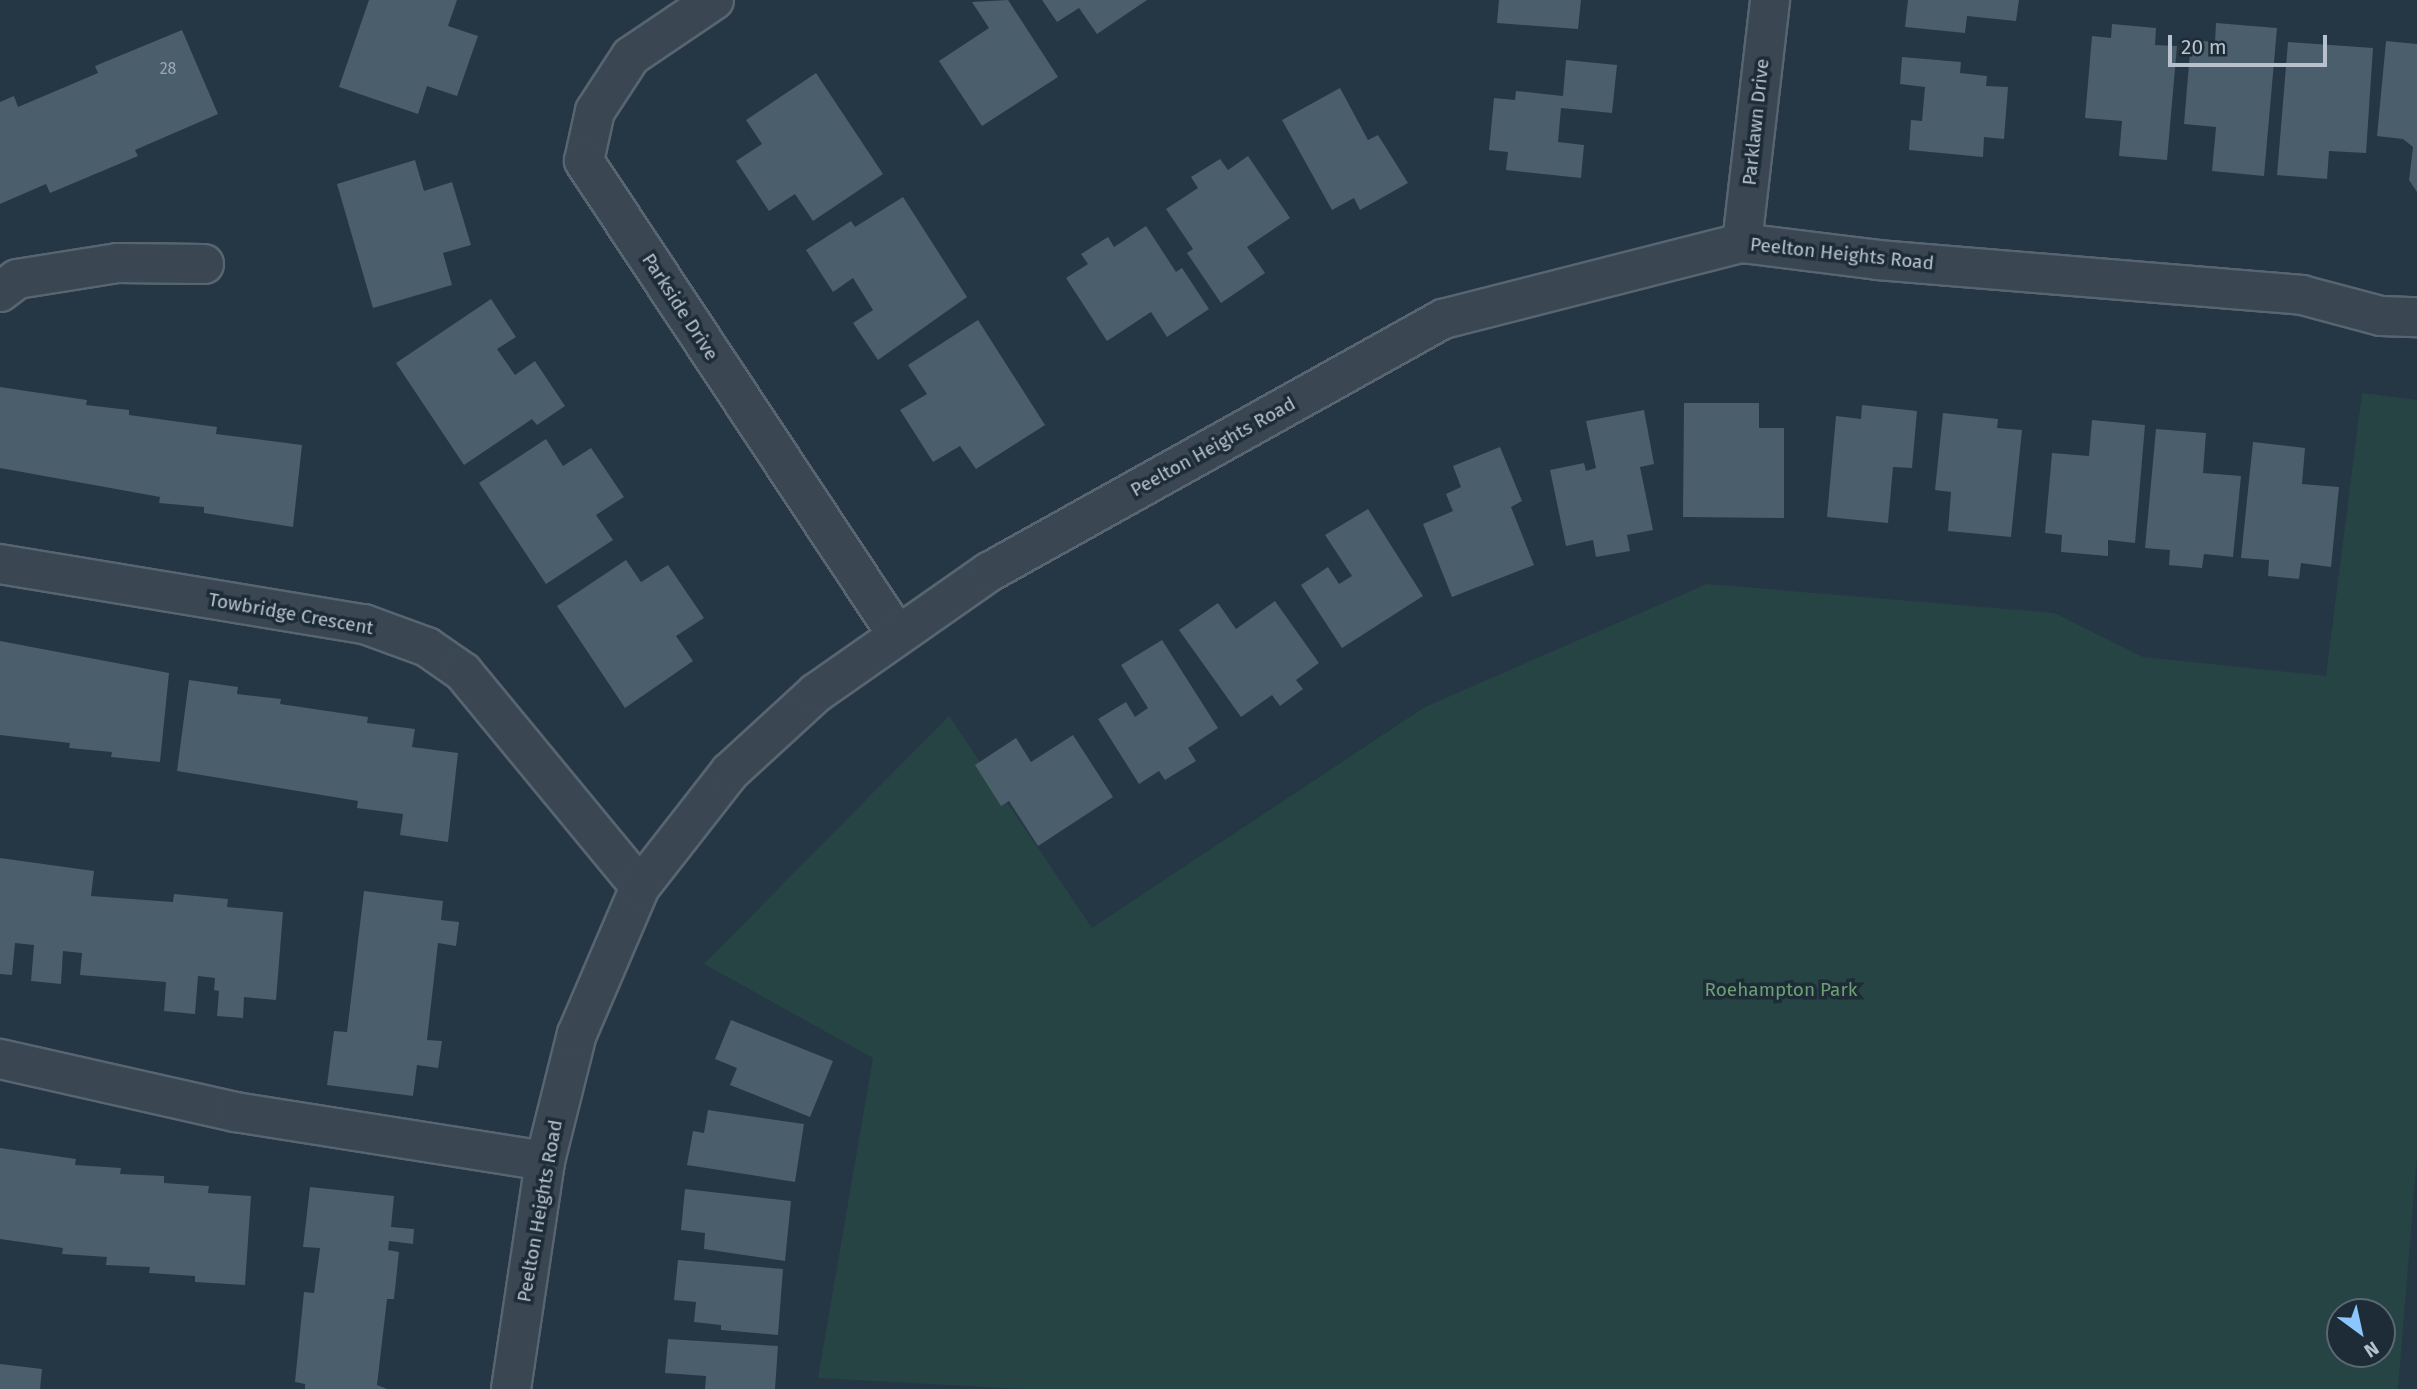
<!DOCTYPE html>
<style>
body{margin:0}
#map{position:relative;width:2417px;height:1389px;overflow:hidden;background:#253644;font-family:"Fira Sans",sans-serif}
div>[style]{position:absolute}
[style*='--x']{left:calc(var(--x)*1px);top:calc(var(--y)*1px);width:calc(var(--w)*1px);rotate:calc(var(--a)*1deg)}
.green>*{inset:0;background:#274444}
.building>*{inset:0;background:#4b5e6c}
.roads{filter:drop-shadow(2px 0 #586570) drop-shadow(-2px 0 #586570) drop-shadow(0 2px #586570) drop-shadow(0 -2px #586570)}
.minor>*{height:38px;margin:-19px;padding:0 19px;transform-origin:19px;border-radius:19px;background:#3a4753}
span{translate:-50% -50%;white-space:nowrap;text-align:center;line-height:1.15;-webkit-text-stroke:7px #1e2c38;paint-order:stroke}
.number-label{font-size:16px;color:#9ca9b5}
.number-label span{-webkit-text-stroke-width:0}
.street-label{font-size:19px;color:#b7c2cd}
.park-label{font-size:19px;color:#6c9f72}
.north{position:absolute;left:2326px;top:1298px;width:70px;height:70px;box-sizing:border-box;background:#1e2c38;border:2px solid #5b6874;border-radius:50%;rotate:147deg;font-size:19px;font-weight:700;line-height:28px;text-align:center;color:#b7c2cd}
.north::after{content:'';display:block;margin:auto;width:24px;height:32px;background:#8bc6fe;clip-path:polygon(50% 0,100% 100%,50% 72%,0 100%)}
.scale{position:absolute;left:2168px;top:35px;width:159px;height:32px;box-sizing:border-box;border:4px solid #b7c2cd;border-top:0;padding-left:9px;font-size:21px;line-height:24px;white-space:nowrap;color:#b7c2cd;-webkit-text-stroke:5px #1e2c38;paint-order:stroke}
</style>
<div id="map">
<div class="green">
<i style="clip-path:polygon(evenodd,2362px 393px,2417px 400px,2417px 1156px,2398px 1389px,1024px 1389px,818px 1378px,873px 1058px,704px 964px,949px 716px,1092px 928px,1425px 707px,1707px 584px,2054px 613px,2143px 657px,2326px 676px,2362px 393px,2340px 1312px,2382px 1312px,2382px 1354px,2340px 1354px,2340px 1312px)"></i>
</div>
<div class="building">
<i style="clip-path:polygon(369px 0,457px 0,448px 26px,478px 36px,457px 96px,427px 86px,418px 114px,339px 87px)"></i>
<i style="clip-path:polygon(1008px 0,1058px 77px,982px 126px,939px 61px,989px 28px,972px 2px)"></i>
<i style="clip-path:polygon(1042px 0,1147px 0,1097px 34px,1079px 8px,1057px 22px)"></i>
<i style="clip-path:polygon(1499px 0,1581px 0,1578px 29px,1497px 23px)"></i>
<i style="clip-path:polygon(1908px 0,2019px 0,2016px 21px,1967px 16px,1965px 33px,1905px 27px)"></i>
<i style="clip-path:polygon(2216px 23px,2277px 28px,2264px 176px,2212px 171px,2216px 127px,2184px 124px,2191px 40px,2215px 42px)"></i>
<i style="clip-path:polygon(2112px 24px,2156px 28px,2155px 45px,2177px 46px,2167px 160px,2119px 156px,2122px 121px,2085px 118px,2092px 36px,2111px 38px)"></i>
<i style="clip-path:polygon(182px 30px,218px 114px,135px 150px,138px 156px,50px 193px,46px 184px,0 204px,0 102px,14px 96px,18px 107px,98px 73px,95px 66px)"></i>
<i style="clip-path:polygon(2386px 41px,2417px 44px,2417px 192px,2409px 180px,2413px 147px,2403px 139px,2377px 136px)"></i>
<i style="clip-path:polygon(2288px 42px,2373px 48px,2366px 153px,2329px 151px,2327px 179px,2277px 175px)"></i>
<i style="clip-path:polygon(1902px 57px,1961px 62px,1960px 73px,1987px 76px,1986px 86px,2008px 87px,2004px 139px,1984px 137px,1983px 157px,1909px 150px,1911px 120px,1922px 121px,1925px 87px,1900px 84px)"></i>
<i style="clip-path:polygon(1566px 60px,1617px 65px,1612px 113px,1561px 108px,1558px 142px,1584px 145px,1581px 178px,1506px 170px,1508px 152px,1489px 150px,1494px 98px,1515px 100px,1516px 91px,1563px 96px)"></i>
<i style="clip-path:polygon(816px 73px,883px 174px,813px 221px,795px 194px,769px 211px,736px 161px,762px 144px,746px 120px)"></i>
<i style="clip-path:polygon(1340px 88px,1368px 140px,1378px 135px,1408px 183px,1360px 210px,1354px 198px,1332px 210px,1282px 120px)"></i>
<i style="clip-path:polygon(1248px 156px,1290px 218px,1247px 247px,1265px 273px,1221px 303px,1187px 253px,1193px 249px,1166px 209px,1198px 188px,1191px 177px,1220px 159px,1228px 170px)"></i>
<i style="clip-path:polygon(415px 160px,424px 191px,452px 182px,471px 245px,443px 253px,452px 285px,373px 308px,337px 184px)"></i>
<i style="clip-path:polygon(903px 197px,967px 297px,878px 360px,853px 323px,873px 310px,853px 278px,833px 292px,806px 250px,851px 221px,855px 227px)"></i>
<i style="clip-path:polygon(1146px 226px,1176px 272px,1182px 268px,1209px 309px,1167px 337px,1151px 312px,1107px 341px,1066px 278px,1088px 264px,1081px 254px,1108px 237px,1114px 247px)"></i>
<i style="clip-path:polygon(491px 299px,516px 337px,497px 349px,515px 375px,535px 361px,565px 406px,537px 425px,532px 419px,464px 465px,396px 363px)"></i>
<i style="clip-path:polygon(978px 320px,1045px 425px,976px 469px,960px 446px,933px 462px,900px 410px,927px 394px,908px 365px)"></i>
<i style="clip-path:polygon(0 387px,87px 400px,86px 405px,129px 410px,129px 415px,217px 427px,216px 434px,302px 445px,293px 527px,204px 513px,204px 507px,159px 503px,160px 497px,0 468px)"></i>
<i style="clip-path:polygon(1684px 403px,1759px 403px,1759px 428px,1784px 428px,1784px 518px,1683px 517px)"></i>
<i style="clip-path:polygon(1862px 405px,1917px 411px,1912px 468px,1893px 467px,1888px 523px,1827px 517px,1836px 416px,1861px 419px)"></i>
<i style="clip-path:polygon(1644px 410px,1654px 464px,1640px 467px,1653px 530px,1627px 535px,1630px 551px,1596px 557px,1593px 540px,1566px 546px,1550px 470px,1584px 463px,1586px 471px,1596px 468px,1586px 421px)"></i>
<i style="clip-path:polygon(1943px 413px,1998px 419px,1997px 428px,2022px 430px,2011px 537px,1948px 531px,1951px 492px,1935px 490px)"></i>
<i style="clip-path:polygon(2092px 420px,2145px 425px,2135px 543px,2108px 540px,2108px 556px,2061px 552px,2062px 535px,2045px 533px,2052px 453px,2089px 456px)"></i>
<i style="clip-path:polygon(2156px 429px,2206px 433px,2203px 473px,2241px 476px,2233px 557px,2204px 554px,2202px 568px,2169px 565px,2170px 550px,2145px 548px)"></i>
<i style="clip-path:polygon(546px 439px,563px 466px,591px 448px,624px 497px,596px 515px,613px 540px,546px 584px,479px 483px)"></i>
<i style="clip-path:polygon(2253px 442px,2305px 448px,2302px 484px,2339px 487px,2331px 567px,2301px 563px,2299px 579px,2268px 576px,2269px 560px,2241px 558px)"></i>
<i style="clip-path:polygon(1500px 447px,1522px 501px,1511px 507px,1534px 565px,1452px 597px,1423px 524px,1453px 511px,1446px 494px,1461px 487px,1453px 466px)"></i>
<i style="clip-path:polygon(1368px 509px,1423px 596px,1342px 648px,1301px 585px,1328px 567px,1339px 584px,1352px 576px,1325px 535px)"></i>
<i style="clip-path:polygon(626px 560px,641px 582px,668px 565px,704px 618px,676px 636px,693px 661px,625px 708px,557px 606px)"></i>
<i style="clip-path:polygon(1275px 601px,1319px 663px,1296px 680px,1303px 689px,1280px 706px,1272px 695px,1241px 717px,1179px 630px,1218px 603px,1236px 629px)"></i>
<i style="clip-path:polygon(1162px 640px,1218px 728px,1188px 748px,1196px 761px,1165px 780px,1159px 771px,1139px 784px,1098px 719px,1126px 702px,1135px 717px,1148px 708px,1121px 665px)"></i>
<i style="clip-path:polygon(0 641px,169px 673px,160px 762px,111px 757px,112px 752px,69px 748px,70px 743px,0 735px)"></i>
<i style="clip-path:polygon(189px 680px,238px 687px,237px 694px,281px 699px,280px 704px,368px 717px,367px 723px,415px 729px,412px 747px,458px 753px,448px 842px,400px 835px,403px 814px,357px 808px,358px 801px,177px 771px)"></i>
<i style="clip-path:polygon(1073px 735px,1113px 797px,1038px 846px,1009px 801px,1001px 806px,975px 765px,1016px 738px,1031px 762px)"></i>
<i style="clip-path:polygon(0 858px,94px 871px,91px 896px,173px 902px,174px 894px,228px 899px,227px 907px,283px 912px,276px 1000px,244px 997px,243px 1018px,217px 1016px,219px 991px,214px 990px,215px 978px,198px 976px,195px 1014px,164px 1011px,166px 982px,80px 975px,82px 953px,63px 951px,61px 984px,31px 981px,34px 945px,15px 943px,12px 975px,0 974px)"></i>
<i style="clip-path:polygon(364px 891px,443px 901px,441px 920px,459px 922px,456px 946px,438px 943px,427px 1040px,442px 1041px,438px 1068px,417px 1065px,413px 1096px,327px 1085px,334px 1031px,347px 1032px)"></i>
<i style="clip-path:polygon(731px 1020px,833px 1061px,810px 1117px,730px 1085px,737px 1068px,715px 1059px)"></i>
<i style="clip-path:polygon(708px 1110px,804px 1124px,795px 1182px,687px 1165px,693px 1131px,704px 1133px)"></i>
<i style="clip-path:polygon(0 1148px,76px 1159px,75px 1165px,121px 1168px,120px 1174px,164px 1176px,164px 1183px,209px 1186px,208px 1193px,251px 1196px,245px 1285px,195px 1282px,195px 1276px,149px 1273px,150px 1267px,106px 1265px,107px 1257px,62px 1254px,63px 1248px,0 1239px)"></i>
<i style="clip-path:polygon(310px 1187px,394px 1196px,391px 1227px,414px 1229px,413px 1244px,389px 1241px,388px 1250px,399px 1252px,394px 1299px,387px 1299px,377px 1385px,387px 1389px,305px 1389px,305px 1384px,295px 1382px,304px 1292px,314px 1293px,320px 1248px,303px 1247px)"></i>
<i style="clip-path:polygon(685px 1189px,791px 1201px,785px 1261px,704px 1249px,705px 1233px,681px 1230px)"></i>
<i style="clip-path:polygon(678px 1260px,783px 1269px,778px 1335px,721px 1330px,721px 1325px,694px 1322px,696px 1302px,674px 1300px)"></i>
<i style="clip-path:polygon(668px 1339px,778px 1346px,775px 1389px,705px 1389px,706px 1376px,665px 1373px)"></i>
<i style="clip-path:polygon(0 1364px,42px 1369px,40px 1389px,0 1389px)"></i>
</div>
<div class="roads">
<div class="minor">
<i style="--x:714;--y:0;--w:100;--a:146"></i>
<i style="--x:631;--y:56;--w:66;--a:123.2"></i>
<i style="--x:595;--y:111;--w:51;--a:102.4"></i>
<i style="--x:584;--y:161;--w:566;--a:56.53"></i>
<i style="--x:1742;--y:243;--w:245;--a:-83.4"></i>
<i style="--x:0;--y:292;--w:21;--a:-37"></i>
<i style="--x:17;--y:279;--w:102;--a:-9"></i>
<i style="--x:118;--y:263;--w:86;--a:0.7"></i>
<i style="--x:0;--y:564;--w:369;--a:9.4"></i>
<i style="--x:364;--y:624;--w:67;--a:20.1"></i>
<i style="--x:427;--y:647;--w:44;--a:34.8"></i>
<i style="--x:463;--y:672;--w:278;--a:50.5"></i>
<i style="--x:0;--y:1059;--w:241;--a:12.7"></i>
<i style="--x:235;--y:1112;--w:314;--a:9"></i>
<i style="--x:511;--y:1389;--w:231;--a:-81.5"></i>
<i style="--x:545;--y:1161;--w:131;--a:-75.9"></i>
<i style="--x:577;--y:1034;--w:160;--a:-66.8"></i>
<i style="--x:640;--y:887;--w:146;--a:-52"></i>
<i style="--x:730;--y:772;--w:117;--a:-42.6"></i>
<i style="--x:816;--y:693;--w:211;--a:-35"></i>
<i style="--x:989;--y:572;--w:520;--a:-29.13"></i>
<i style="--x:1443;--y:319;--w:309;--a:-14.3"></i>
<i style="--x:1742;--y:243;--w:137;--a:7.1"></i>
<i style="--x:1878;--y:260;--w:425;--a:4.7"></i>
<i style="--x:2302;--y:295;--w:82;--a:14.9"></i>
<i style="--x:2381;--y:316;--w:36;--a:2"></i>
</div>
</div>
<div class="number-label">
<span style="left:168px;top:69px">28</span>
</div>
<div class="street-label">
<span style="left:1756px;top:122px;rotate:-84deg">Parklawn Drive</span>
<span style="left:1842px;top:254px;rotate:6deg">Peelton Heights Road</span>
<span style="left:680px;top:307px;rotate:57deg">Parkside Drive</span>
<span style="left:1213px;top:447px;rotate:-29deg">Peelton Heights Road</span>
<span style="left:291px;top:614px;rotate:10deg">Towbridge Crescent</span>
<span style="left:540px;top:1211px;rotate:-80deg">Peelton Heights Road</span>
</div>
<div class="park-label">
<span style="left:1781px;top:990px">Roehampton Park</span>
</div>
<div class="north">N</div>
<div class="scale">20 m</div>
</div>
